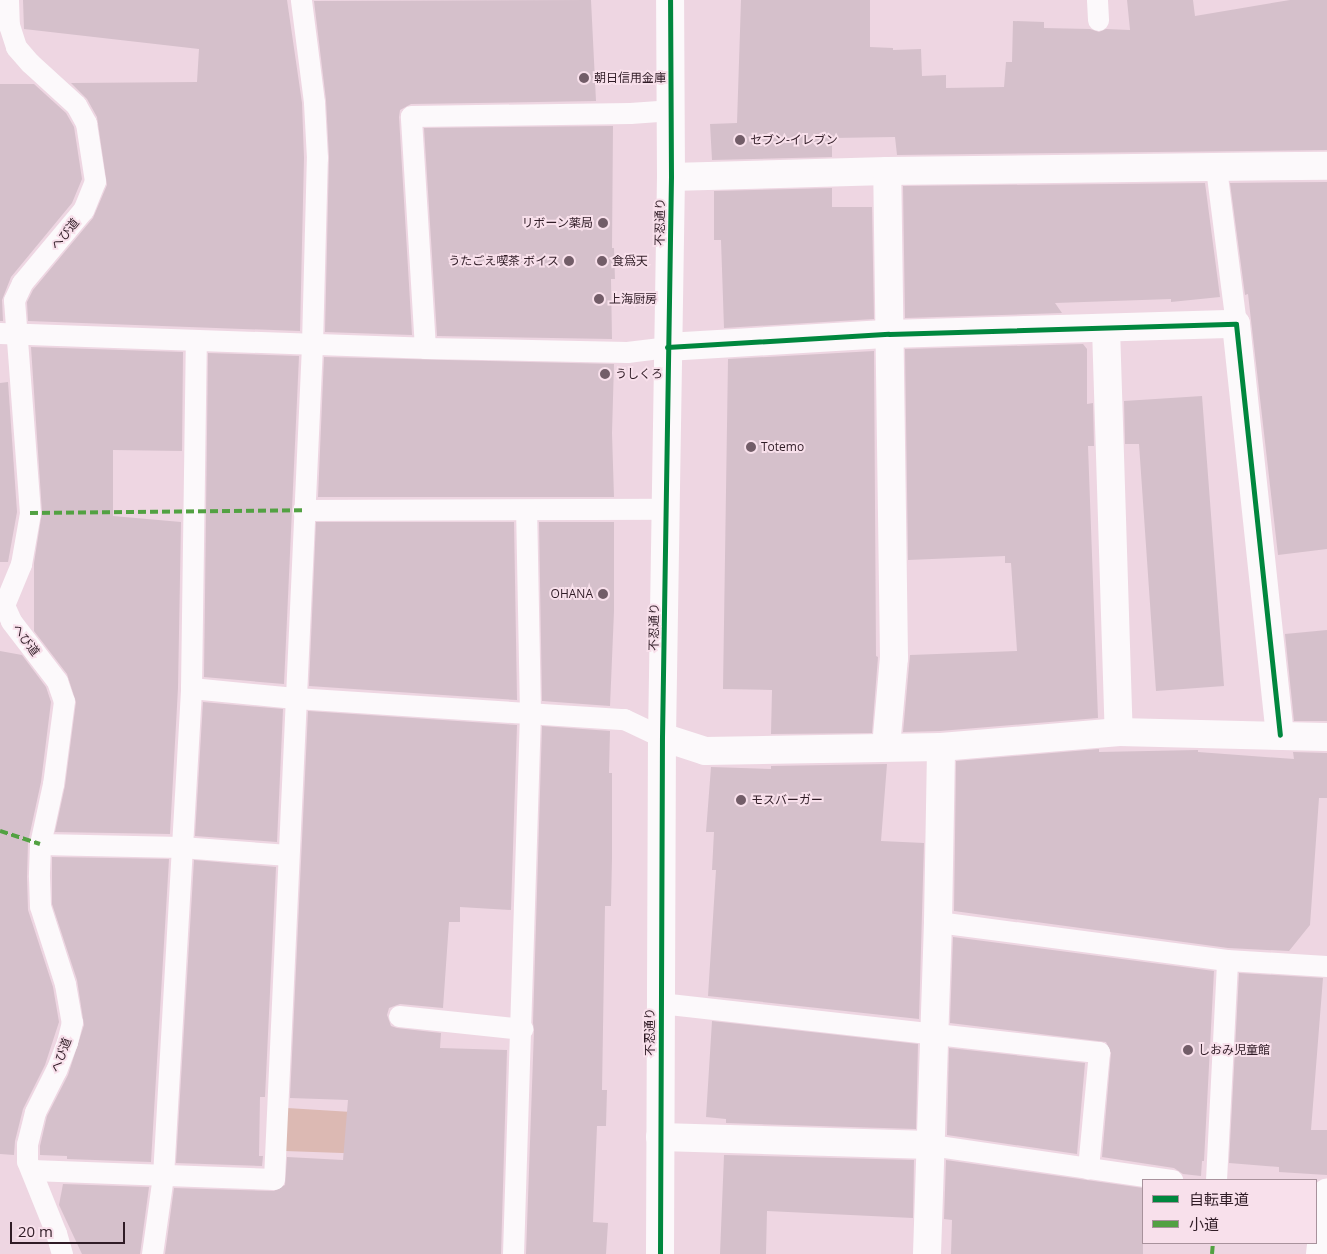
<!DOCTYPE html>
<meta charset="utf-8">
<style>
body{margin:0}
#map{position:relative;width:1327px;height:1254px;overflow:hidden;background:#eed6e2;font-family:"Open Sans","Noto Sans JP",sans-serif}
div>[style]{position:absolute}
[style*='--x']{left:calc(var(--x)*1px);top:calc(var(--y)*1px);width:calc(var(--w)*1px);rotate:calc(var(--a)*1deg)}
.green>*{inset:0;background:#dcb9b3}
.building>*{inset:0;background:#d5c0cb}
.lane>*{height:21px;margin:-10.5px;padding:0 10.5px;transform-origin:10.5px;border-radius:10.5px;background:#fcf9fb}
.street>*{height:28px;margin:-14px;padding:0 14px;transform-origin:14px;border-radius:14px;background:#fcf9fb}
.secondary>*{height:28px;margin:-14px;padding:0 14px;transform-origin:14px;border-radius:14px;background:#fcf9fb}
.quiet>*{height:4px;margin-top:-2px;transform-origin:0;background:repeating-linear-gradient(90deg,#52a142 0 8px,transparent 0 12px)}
.cycleway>*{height:5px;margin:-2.5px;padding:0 2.5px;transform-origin:2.5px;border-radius:2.5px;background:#00873e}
.dots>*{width:14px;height:14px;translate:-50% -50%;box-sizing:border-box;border:2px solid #f8e0eb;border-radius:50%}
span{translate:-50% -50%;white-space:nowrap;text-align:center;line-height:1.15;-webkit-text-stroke:4px #f8e0eb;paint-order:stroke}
.poi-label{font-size:12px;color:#301c26}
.left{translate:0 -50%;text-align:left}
.right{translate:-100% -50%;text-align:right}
.street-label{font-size:12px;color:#301c26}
.legend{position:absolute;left:1142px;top:1179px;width:175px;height:65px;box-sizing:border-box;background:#f8e0eb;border:1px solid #a8929c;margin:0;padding:6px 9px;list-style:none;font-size:15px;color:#301c26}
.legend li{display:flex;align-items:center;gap:10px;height:25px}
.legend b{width:25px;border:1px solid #a8929c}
.scale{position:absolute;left:10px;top:1222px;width:115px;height:22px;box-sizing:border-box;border:2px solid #301c26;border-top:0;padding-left:6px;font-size:15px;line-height:18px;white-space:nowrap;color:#301c26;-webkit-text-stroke:4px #f8e0eb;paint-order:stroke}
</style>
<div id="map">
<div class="green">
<i style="clip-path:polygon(287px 1108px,400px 1115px,399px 1155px,285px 1151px)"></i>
</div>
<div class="building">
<i style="clip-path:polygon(23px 0,287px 0,302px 103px,304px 158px,300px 331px,28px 321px,27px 302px,33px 290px,93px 218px,107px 185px,97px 117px,87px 99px,71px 83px,197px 82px,199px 49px,24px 29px)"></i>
<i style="clip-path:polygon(591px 0,596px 101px,411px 104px,400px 110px,399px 117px,412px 335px,325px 332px,329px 157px,326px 100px,314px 1px)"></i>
<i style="clip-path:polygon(741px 0,870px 0,870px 47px,893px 48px,893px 50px,921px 49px,922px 76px,946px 75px,946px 88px,1004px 87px,1006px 62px,1012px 62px,1013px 21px,1044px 22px,1044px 28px,1090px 29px,1099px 32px,1106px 29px,1130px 30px,1127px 0,1193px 0,1195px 16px,1290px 0,1327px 0,1327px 150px,897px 155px,895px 137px,832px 138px,832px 157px,712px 160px,710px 124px,737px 123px)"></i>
<i style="clip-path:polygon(0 84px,34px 84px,66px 113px,74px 127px,82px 179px,72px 203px,11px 277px,2px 300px,3px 321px,0 321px)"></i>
<i style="clip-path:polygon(613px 126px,612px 248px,614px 248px,615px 279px,611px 279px,612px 339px,437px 336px,424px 128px)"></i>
<i style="clip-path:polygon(1327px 182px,1327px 549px,1278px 555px,1248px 294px,1245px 295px,1230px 183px)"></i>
<i style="clip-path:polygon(1205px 183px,1220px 297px,1171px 302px,1171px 299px,1055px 303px,1062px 313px,905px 318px,903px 186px)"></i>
<i style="clip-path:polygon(832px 188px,832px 207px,872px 207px,874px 319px,724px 328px,721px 240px,714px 240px,714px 191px)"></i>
<i style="clip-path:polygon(1083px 344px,1087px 349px,1087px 404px,1093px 403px,1094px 446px,1088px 446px,1098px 718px,940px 731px,903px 732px,910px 655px,1017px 651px,1011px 563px,1005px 563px,1005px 556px,908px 560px,905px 349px)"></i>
<i style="clip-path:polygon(31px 347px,183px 352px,182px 451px,113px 450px,113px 516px,181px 522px,178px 688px,170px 834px,55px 832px,65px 786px,76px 702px,67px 674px,34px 631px,34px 563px,42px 512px)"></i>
<i style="clip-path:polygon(874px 351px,876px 656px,878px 657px,872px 733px,771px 734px,772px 690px,723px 689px,728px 359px)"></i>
<i style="clip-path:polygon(208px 353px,299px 356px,284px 684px,204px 677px)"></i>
<i style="clip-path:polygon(324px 357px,614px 364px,612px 433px,614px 497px,318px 497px)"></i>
<i style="clip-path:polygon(8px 382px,17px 512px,8px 562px,0 562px,0 383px)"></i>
<i style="clip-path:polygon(1202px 396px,1224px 686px,1156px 691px,1139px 444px,1125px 444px,1124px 401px)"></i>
<i style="clip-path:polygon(316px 522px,514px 522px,517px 700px,309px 686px)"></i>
<i style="clip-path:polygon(539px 522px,614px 522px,614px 611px,610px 706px,542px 701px)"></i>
<i style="clip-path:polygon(1327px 630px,1327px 721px,1294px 721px,1285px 634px)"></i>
<i style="clip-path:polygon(0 651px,22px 655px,46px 687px,51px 702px,41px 782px,28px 842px,27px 877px,28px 910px,53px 987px,59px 1022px,45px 1065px,23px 1109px,15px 1141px,14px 1155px,0 1154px)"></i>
<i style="clip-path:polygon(203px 702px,283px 709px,277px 842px,195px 836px)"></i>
<i style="clip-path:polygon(308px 711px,517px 725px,511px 910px,460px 907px,460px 922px,449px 922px,443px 1008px,400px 1004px,389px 1008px,387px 1015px,391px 1026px,397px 1028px,441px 1033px,440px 1048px,507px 1050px,501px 1254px,165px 1254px,174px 1188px,274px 1191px,285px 1185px,287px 1157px,343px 1160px,348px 1100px,290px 1098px)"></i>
<i style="clip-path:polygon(542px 726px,610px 731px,609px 773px,612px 773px,612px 858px,611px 906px,605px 906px,602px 1090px,607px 1090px,606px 1126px,597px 1126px,593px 1222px,608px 1223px,606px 1254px,526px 1254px,534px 1030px,533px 1023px)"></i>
<i style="clip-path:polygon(1099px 749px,1099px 752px,1198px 750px,1198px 752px,1294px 759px,1293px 752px,1327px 753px,1327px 798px,1319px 798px,1310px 925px,1289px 951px,1228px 948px,954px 911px,956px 761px)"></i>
<i style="clip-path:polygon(887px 764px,881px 841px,924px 843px,919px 1019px,708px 996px,716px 870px,712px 870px,714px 832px,706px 832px,711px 767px,771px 769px,771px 766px)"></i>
<i style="clip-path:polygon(52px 857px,169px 859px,151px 1162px,67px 1159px,67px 1156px,40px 1155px,40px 1146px,47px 1116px,68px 1075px,84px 1025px,77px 980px,52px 904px)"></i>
<i style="clip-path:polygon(194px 860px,276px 867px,265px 1097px,260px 1097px,259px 1156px,263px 1156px,262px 1166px,176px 1163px)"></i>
<i style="clip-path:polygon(953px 937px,1214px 971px,1204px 1161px,1202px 1161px,1201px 1176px,1183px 1174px,1174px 1168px,1102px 1157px,1111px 1053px,1106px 1042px,950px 1023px)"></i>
<i style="clip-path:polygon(1239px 973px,1323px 978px,1311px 1130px,1327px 1130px,1327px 1175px,1279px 1172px,1279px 1167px,1229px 1163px)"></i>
<i style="clip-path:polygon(712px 1021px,918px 1044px,916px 1129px,726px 1123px,726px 1119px,706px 1117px)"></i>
<i style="clip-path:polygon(949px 1048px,1085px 1063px,1077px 1154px,947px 1135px)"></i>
<i style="clip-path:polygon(724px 1155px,914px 1160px,913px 1218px,767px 1211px,766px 1254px,720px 1254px)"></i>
<i style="clip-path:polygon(946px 1160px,1143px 1188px,1143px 1254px,951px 1254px,952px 1220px,944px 1219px)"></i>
<i style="clip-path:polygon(63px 1184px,149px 1187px,140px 1254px,82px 1254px,59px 1205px)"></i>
</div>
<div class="lane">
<i style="--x:8;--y:0;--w:25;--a:88"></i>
<i style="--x:9;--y:25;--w:23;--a:72"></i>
<i style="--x:16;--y:47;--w:21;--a:49"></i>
<i style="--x:30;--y:63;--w:62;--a:42.4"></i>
<i style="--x:76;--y:105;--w:21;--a:61"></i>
<i style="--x:86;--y:123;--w:59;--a:81.2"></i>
<i style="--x:95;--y:181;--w:31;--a:112"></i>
<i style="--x:83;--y:210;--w:95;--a:129.9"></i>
<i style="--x:22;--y:283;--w:19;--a:115"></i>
<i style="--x:14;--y:300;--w:214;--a:85.7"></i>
<i style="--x:30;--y:513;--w:52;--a:100"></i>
<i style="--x:21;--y:564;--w:44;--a:112.5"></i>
<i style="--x:4;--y:605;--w:17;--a:66"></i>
<i style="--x:11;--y:621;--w:76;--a:52.5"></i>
<i style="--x:57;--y:681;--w:21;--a:71"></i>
<i style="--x:64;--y:701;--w:84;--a:97.5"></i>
<i style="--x:53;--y:784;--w:61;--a:102.2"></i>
<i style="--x:40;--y:844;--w:33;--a:92"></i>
<i style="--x:39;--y:877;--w:29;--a:88"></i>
<i style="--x:40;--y:906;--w:82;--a:72.2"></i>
<i style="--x:65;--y:984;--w:39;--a:80"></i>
<i style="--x:72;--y:1022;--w:21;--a:104"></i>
<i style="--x:67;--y:1042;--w:30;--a:111"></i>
<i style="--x:56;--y:1070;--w:47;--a:116.6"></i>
<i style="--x:35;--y:1112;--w:33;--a:104"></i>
<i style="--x:27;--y:1144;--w:17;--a:90"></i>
<i style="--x:27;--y:1161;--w:78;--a:68.1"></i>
<i style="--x:56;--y:1233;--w:22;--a:74"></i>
<i style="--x:1097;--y:0;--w:20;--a:87"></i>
<i style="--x:1216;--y:168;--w:157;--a:82.7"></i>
<i style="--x:0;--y:333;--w:425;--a:2"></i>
<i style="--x:425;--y:348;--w:202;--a:1.1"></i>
<i style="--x:627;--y:352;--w:40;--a:-7.1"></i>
<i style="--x:425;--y:348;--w:232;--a:-93.5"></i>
<i style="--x:411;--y:116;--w:219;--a:-0.8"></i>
<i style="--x:630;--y:113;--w:39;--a:-4"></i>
<i style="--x:303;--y:510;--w:363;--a:-0.2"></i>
<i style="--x:191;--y:688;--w:104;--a:5.5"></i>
<i style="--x:295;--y:698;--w:330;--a:3.7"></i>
<i style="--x:624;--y:719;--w:42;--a:25.3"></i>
<i style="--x:40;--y:844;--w:141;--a:1.2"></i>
<i style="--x:181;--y:847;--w:107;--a:4.3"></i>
<i style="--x:938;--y:922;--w:291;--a:7.5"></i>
<i style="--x:1227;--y:960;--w:100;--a:3.4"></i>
<i style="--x:660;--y:1003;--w:442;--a:6.4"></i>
<i style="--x:1099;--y:1052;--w:117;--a:95.4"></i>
<i style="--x:399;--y:1016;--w:124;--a:6"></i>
<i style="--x:931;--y:1145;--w:244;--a:8.3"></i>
<i style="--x:31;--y:1170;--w:243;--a:2.1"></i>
<i style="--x:274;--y:1179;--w:836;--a:-87.39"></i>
<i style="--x:312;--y:344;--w:186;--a:-88.5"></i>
<i style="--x:317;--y:158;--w:56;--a:-93.1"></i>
<i style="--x:314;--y:102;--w:103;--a:-97.3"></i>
<i style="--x:1216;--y:1180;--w:220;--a:-87.1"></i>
<i style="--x:152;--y:1254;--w:79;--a:-82"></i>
<i style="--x:163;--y:1176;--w:489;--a:-86.7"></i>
<i style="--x:191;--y:688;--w:348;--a:-89.2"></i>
<i style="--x:513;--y:1254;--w:541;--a:-88.2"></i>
<i style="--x:530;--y:713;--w:203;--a:-91.1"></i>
</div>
<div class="street">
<i style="--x:671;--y:177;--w:216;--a:-1.6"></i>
<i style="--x:887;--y:171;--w:440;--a:-0.7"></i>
<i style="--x:1106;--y:328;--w:404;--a:88.2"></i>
<i style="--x:667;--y:347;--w:222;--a:-3.4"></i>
<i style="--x:889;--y:334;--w:347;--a:-1.7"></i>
<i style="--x:1236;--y:324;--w:413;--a:83.9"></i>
<i style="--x:662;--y:737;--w:45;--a:18"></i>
<i style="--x:705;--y:751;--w:236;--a:-1"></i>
<i style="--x:941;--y:747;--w:179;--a:-4.8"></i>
<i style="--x:1119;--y:732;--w:208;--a:1.4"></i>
<i style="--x:886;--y:747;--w:89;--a:-84.9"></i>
<i style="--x:894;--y:658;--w:487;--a:-90.8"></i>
<i style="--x:660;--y:1137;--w:271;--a:1.7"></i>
<i style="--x:927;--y:1254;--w:332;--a:-88.1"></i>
<i style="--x:938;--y:922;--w:175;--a:-89"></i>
<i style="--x:1320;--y:1254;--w:62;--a:-83.6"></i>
</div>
<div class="secondary">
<i style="--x:660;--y:1254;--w:517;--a:-89.78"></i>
<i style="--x:662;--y:737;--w:560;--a:-89.08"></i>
<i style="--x:671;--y:177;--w:177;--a:-90.3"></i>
</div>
<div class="quiet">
<i style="--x:30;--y:513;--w:273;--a:-0.6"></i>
<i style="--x:0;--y:831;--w:42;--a:18"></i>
<i style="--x:1212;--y:1254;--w:11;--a:-85"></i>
</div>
<div class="cycleway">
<i style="--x:667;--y:347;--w:222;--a:-3.4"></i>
<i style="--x:889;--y:334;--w:347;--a:-1.7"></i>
<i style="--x:1236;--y:324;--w:413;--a:83.9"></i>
<i style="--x:660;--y:1254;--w:517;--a:-89.78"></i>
<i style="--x:662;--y:737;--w:560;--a:-89.08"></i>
<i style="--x:671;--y:177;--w:177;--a:-90.3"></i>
</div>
<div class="dots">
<i style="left:584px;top:78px;background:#725d68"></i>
<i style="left:740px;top:140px;background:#725d68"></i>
<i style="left:603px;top:223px;background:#725d68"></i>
<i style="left:569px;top:261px;background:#725d68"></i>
<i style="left:602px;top:261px;background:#725d68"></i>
<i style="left:599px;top:299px;background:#725d68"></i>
<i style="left:605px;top:374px;background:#725d68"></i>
<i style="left:751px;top:447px;background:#725d68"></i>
<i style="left:603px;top:594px;background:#725d68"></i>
<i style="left:741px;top:800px;background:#725d68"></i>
<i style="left:1188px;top:1050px;background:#725d68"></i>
</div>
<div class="poi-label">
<span class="left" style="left:594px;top:78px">朝日信用金庫</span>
<span class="left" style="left:750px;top:140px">セブン-イレブン</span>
<span class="right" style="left:593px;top:223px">リボーン薬局</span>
<span class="right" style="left:559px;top:261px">うたごえ喫茶 ボイス</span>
<span class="left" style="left:612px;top:261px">食爲天</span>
<span class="left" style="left:609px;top:299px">上海厨房</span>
<span class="left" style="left:615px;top:374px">うしくろ</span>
<span class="left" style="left:761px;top:447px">Totemo</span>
<span class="right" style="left:593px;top:594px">OHANA</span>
<span class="left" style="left:751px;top:800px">モスバーガー</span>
<span class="left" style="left:1198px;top:1050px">しおみ児童館</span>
</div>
<div class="street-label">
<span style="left:660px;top:222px;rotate:-89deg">不忍通り</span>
<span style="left:65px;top:234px;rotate:-51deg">へび道</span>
<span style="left:654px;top:627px;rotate:-89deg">不忍通り</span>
<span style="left:26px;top:640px;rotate:53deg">へび道</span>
<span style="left:650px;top:1032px;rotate:-90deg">不忍通り</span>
<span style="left:61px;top:1055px;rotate:-69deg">へび道</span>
</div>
<ul class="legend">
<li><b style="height:6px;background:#00873e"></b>自転車道</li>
<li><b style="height:6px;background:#52a142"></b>小道</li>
</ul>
<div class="scale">20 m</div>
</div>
